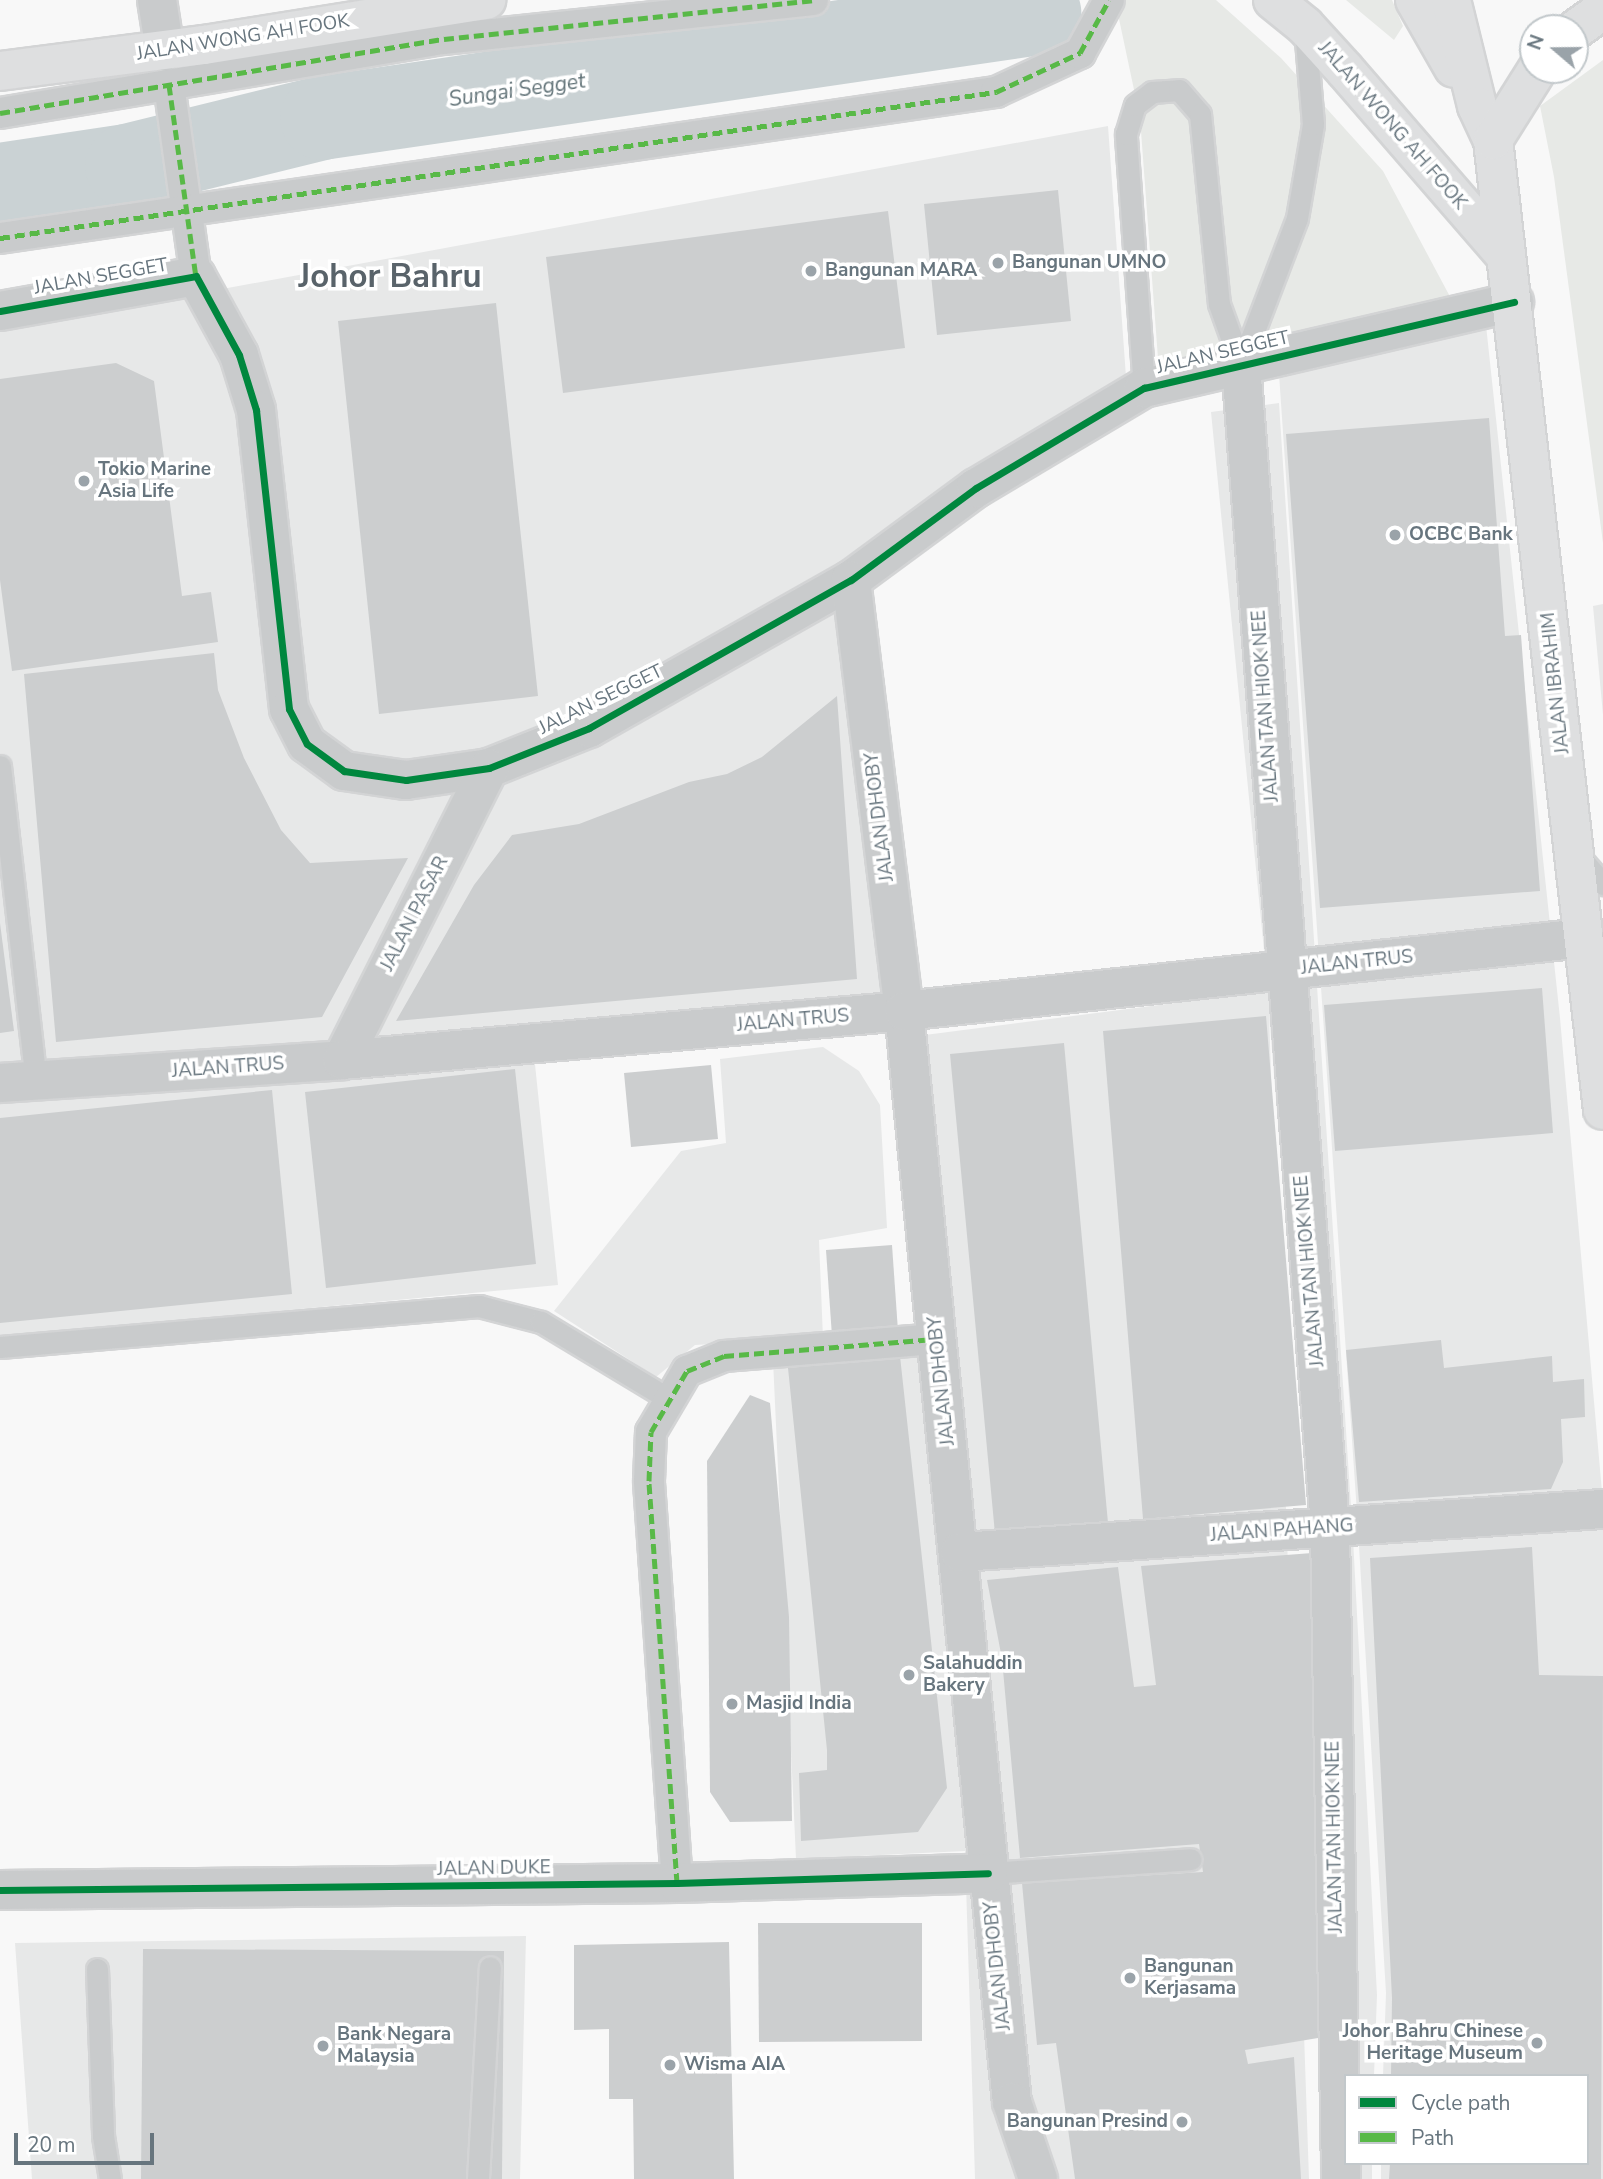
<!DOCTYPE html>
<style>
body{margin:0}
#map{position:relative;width:1603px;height:2179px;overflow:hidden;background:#f8f8f8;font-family:"Nunito Sans",sans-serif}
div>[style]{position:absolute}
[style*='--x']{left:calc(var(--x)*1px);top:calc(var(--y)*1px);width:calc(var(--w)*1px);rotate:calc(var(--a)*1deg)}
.built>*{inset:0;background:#e7e8e8}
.green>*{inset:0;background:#e7e9e6}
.river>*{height:84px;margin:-42px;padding:0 42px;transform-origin:42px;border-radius:42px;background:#cad2d4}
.building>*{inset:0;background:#cccecf}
.roads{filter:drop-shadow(2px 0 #d3d4d5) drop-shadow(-2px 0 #d3d4d5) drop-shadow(0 2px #d3d4d5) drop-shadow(0 -2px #d3d4d5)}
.service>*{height:21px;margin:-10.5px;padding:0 10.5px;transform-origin:10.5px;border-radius:10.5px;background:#c9cbcc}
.pedestrian>*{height:30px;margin:-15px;padding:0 15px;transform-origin:15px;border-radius:15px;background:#c9cbcc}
.minor>*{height:38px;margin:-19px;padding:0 19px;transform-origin:19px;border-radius:19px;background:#c9cbcc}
.tertiary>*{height:38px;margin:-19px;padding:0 19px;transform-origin:19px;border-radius:19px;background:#c9cbcc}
.primary>*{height:38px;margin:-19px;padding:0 19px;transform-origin:19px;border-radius:19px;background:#dedfe0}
.quiet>*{height:5px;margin-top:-2.5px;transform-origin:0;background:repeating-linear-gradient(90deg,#58b947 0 10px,transparent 0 15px)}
.cycleway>*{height:7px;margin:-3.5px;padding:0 3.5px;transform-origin:3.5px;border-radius:3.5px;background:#00873e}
.dots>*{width:19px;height:19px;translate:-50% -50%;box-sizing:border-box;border:4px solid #fff;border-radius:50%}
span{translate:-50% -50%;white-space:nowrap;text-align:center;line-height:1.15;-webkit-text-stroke:7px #fff;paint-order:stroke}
.street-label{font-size:19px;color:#67757e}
.poi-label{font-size:19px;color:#67757e;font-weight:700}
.left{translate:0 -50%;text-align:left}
.right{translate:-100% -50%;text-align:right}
.water-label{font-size:21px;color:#627378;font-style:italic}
.town-label{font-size:33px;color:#59636a;font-weight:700}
.legend{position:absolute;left:1344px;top:2074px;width:245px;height:91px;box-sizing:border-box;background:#fff;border:2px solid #c2c8cb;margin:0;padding:9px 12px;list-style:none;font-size:21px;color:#67757e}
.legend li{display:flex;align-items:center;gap:14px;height:35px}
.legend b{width:35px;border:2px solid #c2c8cb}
.north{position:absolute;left:1519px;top:14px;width:70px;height:70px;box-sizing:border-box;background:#fff;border:2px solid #c2c8cb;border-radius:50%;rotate:290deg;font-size:19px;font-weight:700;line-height:28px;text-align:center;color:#67757e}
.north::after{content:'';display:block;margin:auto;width:24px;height:32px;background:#9aa3a9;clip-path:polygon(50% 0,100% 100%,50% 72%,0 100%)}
.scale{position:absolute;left:14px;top:2133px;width:140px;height:32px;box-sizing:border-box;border:4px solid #67757e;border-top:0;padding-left:9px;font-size:21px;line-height:24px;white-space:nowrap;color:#67757e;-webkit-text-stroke:5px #fff;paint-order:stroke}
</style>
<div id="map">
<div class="built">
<i style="clip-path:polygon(1108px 126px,1126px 377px,946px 484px,834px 574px,883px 992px,531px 1026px,558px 1285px,0 1337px,0 330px)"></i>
<i style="clip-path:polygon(1486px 325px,1560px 1018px,1603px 1503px,1603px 2179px,1381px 2179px,1381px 2163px,1587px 2163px,1587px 2076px,1383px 2076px,1386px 1993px,1357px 1513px,1279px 374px)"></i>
<i style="clip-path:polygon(1279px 403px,1353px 1538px,1377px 1995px,1374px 2076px,1346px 2076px,1346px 2163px,1372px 2163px,1372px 2179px,1320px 2179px,1312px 1540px,1269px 1014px,1309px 2179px,975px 2179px,965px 1851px,796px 1859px,773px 1360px,920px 1350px,886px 1040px,1268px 991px,1211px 412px)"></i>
<i style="clip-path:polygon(1603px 604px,1603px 715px,1593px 606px)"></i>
<i style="clip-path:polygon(823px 1047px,859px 1071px,880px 1105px,887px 1228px,819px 1240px,823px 1338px,695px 1345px,656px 1377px,554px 1311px,681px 1151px,726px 1143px,720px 1059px)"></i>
<i style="clip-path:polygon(526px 1936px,520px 2179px,32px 2179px,15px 1943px)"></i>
</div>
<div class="green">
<i style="clip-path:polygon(1115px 0,1216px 0,1281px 58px,1383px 171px,1455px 306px,1159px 372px,1140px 118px)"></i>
<i style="clip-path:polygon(1346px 0,1392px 0,1403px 26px,1394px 40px)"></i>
<i style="clip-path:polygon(1603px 60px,1603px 543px,1554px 177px,1540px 106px)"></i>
</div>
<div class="river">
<i style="--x:0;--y:185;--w:128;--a:-8.5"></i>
<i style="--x:127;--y:166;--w:201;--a:-13.8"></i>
<i style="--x:322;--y:118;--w:725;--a:-8.33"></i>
</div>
<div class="building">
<i style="clip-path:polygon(1058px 190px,1071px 321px,937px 335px,924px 204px)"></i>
<i style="clip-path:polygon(888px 211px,905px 348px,563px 393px,546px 257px)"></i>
<i style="clip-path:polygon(496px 303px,538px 696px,379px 714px,338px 321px)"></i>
<i style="clip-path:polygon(116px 363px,154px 381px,182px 596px,211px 592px,218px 642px,12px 671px,0 580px,0 379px)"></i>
<i style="clip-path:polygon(1489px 418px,1505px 636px,1521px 635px,1540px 891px,1320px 908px,1286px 434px)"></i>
<i style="clip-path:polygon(214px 653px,218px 690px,244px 758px,281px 830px,310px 863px,408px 858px,322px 1017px,56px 1042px,24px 674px)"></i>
<i style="clip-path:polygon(837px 696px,857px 979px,396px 1021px,474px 885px,512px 835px,579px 824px,689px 782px,727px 774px,762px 757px)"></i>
<i style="clip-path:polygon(0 923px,14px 1031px,0 1033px)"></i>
<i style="clip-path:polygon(1542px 988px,1553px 1133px,1335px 1151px,1324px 1005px)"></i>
<i style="clip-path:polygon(1266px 1016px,1306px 1505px,1143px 1519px,1103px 1031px)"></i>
<i style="clip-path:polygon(1064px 1043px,1108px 1523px,995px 1534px,950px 1054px)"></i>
<i style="clip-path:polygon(711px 1065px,718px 1139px,631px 1147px,624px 1073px)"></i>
<i style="clip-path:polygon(515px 1069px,536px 1264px,326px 1288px,305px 1092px)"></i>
<i style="clip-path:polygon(272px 1090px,292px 1294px,0 1323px,0 1118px)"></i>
<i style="clip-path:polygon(892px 1245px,898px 1331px,832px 1336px,826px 1250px)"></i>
<i style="clip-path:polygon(1441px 1340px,1444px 1368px,1552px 1356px,1553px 1382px,1584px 1379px,1585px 1417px,1561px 1419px,1563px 1462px,1551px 1489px,1359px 1502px,1346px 1350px)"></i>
<i style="clip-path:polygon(900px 1356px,947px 1788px,918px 1832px,801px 1841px,799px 1773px,827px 1770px,827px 1750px,788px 1368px)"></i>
<i style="clip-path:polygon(750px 1395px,770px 1403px,789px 1617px,792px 1821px,730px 1822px,710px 1792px,707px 1461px)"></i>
<i style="clip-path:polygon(1532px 1547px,1539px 1675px,1603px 1676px,1601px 2179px,1389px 2179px,1390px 2163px,1587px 2163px,1587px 2076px,1391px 2076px,1392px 1998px,1370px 1558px)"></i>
<i style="clip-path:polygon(1312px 1553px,1318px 2038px,1245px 2050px,1248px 2064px,1294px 2057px,1301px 2179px,1075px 2179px,1056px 2043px,1037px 2045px,1022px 1883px,1203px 1872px,1199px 1844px,1020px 1858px,1002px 1659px,987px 1580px,1118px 1567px,1134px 1687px,1156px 1685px,1141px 1566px)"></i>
<i style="clip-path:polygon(758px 1923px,922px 1923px,922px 2041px,759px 2042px)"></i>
<i style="clip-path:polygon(729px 1942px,734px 2179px,634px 2179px,633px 2099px,609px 2099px,609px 2029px,574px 2030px,574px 1945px)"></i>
<i style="clip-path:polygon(143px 1949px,504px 1951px,502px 2179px,141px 2179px)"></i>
</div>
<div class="roads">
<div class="service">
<i style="--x:1241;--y:365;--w:157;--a:-69.1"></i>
<i style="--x:1297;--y:218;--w:95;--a:-80.3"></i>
<i style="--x:1313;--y:124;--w:95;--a:-94.8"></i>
<i style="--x:1144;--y:388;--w:255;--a:-94.1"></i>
<i style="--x:1126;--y:134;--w:30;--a:-73"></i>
<i style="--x:1135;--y:105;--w:21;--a:-37"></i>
<i style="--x:1152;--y:92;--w:27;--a:-4"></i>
<i style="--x:1179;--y:90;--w:32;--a:49"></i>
<i style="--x:1200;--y:114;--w:191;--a:84.3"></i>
<i style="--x:1219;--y:304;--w:65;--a:70.2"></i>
<i style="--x:0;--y:766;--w:317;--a:83.5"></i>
<i style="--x:1577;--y:854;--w:40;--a:49"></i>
<i style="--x:0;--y:1347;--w:481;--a:-4.9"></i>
<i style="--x:479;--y:1306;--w:64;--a:14.5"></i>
<i style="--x:541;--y:1322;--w:147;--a:31.1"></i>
<i style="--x:988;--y:1873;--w:203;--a:-3.9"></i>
<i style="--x:97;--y:1969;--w:167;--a:87.9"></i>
<i style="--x:103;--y:2136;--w:44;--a:80.8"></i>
<i style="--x:478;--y:2179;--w:212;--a:-86.8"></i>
</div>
<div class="pedestrian">
<i style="--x:169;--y:85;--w:193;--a:82"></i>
<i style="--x:0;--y:113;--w:450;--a:-9.5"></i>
<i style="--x:444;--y:39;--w:371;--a:-6"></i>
<i style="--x:0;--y:238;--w:1007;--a:-8.34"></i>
<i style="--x:996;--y:92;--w:93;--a:-24.9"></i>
<i style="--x:1080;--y:53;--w:60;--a:-61.3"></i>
<i style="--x:677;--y:1883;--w:403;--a:-94"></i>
<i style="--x:649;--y:1481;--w:49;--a:-87.7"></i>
<i style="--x:651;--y:1432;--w:71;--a:-59.5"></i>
<i style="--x:687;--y:1371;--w:40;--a:-22"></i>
<i style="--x:724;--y:1356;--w:214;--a:-4.6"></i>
</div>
<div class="minor">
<i style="--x:157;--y:0;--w:52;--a:81.1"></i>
<i style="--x:0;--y:311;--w:199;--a:-10.1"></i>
<i style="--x:196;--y:276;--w:90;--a:61.4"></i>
<i style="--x:239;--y:355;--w:58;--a:72.8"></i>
<i style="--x:256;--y:410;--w:301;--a:83.7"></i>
<i style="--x:289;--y:709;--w:39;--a:63"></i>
<i style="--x:307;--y:744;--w:46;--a:36.1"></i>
<i style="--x:344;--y:771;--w:63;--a:8.3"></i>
<i style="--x:406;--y:780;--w:84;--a:-8.2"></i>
<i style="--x:489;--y:768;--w:108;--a:-21.8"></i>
<i style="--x:589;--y:728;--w:301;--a:-29.5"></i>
<i style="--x:851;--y:580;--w:155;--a:-36.4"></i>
<i style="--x:976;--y:488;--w:196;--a:-30.8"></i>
<i style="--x:1144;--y:388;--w:380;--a:-13.1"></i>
<i style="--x:1241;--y:365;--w:1166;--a:85.62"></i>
<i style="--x:1330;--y:1528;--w:651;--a:89.03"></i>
<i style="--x:851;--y:580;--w:434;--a:83"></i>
<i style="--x:904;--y:1011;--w:1096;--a:84.35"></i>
<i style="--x:1012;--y:2102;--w:81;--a:71.3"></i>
<i style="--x:342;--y:1060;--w:327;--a:-63.3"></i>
<i style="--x:960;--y:1552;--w:644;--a:-3.83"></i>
<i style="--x:0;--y:1890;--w:677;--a:-0.59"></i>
<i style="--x:677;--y:1883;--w:311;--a:-1.8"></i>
</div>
<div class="tertiary">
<i style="--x:0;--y:1083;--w:343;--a:-3.8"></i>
<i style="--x:342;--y:1060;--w:564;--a:-4.98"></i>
<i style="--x:904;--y:1011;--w:684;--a:-6.13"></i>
</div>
<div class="primary">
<i style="--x:1273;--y:0;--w:41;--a:39.1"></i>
<i style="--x:1305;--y:26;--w:59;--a:47.7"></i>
<i style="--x:1345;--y:70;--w:246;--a:49.1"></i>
<i style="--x:1415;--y:0;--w:78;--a:60.2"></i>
<i style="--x:1451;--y:0;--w:109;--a:76.2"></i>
<i style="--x:1477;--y:106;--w:38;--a:65"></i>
<i style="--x:1493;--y:140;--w:976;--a:83.53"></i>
<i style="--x:1575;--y:30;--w:34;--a:-36"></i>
<i style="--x:0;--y:71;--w:206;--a:-7.3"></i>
<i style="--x:204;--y:45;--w:286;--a:-9.1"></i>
<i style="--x:1493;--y:140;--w:83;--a:-57.8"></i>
</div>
</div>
<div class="quiet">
<i style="--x:169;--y:85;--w:193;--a:82"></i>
<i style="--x:0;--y:113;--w:450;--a:-9.5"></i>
<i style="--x:444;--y:39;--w:371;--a:-6"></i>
<i style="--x:0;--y:238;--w:1007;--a:-8.34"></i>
<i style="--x:996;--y:92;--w:93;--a:-24.9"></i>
<i style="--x:1080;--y:53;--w:60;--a:-61.3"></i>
<i style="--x:677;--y:1883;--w:403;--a:-94"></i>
<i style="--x:649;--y:1481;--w:49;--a:-87.7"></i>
<i style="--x:651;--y:1432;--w:71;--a:-59.5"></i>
<i style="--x:687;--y:1371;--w:40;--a:-22"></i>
<i style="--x:724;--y:1356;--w:214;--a:-4.6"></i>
</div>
<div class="cycleway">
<i style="--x:0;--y:311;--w:199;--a:-10.1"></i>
<i style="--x:196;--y:276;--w:90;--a:61.4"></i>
<i style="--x:239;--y:355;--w:58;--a:72.8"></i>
<i style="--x:256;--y:410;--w:301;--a:83.7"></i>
<i style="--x:289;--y:709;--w:39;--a:63"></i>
<i style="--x:307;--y:744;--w:46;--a:36.1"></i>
<i style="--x:344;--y:771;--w:63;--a:8.3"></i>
<i style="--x:406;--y:780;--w:84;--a:-8.2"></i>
<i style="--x:489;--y:768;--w:108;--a:-21.8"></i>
<i style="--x:589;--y:728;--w:301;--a:-29.5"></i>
<i style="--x:851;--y:580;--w:155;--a:-36.4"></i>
<i style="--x:976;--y:488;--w:196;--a:-30.8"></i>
<i style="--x:1144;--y:388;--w:380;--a:-13.1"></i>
<i style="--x:0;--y:1890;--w:677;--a:-0.59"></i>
<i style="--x:677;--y:1883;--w:311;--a:-1.8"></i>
</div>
<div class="dots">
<i style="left:998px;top:263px;background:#9aa3a9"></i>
<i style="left:811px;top:271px;background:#9aa3a9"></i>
<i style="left:84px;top:481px;background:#9aa3a9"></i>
<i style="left:1395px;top:535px;background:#9aa3a9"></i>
<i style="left:909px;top:1675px;background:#9aa3a9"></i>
<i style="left:732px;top:1704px;background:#9aa3a9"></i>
<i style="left:1130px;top:1978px;background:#9aa3a9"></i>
<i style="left:1537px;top:2043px;background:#9aa3a9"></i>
<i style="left:323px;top:2046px;background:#9aa3a9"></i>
<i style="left:670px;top:2065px;background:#9aa3a9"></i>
<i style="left:1182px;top:2122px;background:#9aa3a9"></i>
</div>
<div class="street-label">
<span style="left:243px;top:38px;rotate:-9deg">JALAN WONG AH FOOK</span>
<span style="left:1392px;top:126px;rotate:49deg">JALAN WONG AH FOOK</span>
<span style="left:101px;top:277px;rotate:-10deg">JALAN SEGGET</span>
<span style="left:1223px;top:353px;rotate:-13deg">JALAN SEGGET</span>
<span style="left:1556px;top:683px;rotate:-96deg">JALAN IBRAHIM</span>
<span style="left:601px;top:700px;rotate:-26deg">JALAN SEGGET</span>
<span style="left:1266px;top:706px;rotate:-94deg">JALAN TAN HIOK NEE</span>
<span style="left:880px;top:817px;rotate:-97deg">JALAN DHOBY</span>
<span style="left:415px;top:914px;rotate:-63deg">JALAN PASAR</span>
<span style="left:1357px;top:963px;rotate:-6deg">JALAN TRUS</span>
<span style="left:793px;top:1021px;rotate:-5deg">JALAN TRUS</span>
<span style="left:228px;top:1068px;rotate:-4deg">JALAN TRUS</span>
<span style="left:1310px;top:1271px;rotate:-95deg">JALAN TAN HIOK NEE</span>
<span style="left:942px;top:1381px;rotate:-96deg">JALAN DHOBY</span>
<span style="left:1282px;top:1531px;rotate:-4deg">JALAN PAHANG</span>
<span style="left:1335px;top:1837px;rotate:-91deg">JALAN TAN HIOK NEE</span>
<span style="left:494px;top:1869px;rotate:-1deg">JALAN DUKE</span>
<span style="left:998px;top:1966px;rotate:-96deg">JALAN DHOBY</span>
</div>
<div class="poi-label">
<span class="left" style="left:1012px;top:263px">Bangunan UMNO</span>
<span class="left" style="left:825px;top:271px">Bangunan MARA</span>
<span class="left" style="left:98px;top:481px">Tokio Marine<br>Asia Life</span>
<span class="left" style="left:1409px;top:535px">OCBC Bank</span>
<span class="left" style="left:923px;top:1675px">Salahuddin<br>Bakery</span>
<span class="left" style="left:746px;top:1704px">Masjid India</span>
<span class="left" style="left:1144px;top:1978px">Bangunan<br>Kerjasama</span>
<span class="right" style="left:1523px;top:2043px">Johor Bahru Chinese<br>Heritage Museum</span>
<span class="left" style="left:337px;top:2046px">Bank Negara<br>Malaysia</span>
<span class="left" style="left:684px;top:2065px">Wisma AIA</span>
<span class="right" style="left:1168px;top:2122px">Bangunan Presind</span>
</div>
<div class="water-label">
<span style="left:517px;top:90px;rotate:-8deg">Sungai Segget</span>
</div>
<div class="town-label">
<span style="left:390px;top:277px">Johor Bahru</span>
</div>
<ul class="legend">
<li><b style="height:9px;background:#00873e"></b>Cycle path</li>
<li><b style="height:9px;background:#58b947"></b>Path</li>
</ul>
<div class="north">N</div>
<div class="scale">20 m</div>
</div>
